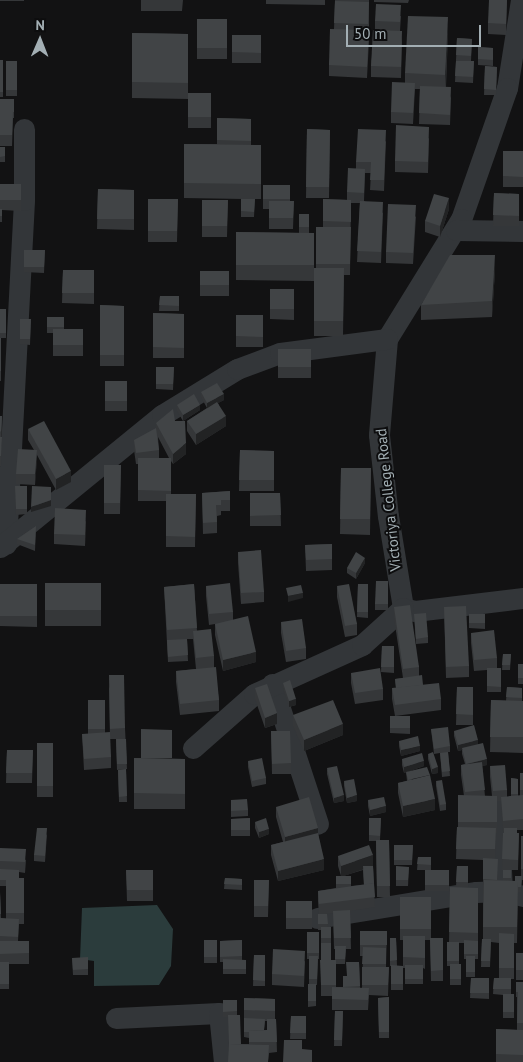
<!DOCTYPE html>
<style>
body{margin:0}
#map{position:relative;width:523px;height:1062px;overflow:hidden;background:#121213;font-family:"PT Sans",sans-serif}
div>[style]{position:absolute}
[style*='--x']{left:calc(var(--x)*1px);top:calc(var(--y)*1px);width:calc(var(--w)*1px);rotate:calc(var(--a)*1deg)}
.water>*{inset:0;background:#2b3c3c}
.minor>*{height:21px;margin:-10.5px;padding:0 10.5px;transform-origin:10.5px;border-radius:10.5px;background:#333639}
.wall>*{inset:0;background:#353739}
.shaded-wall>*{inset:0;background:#222324}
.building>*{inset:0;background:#414446}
span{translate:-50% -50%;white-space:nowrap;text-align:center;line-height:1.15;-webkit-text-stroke:4px #0d0d0e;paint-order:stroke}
.street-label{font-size:15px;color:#a3afb4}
.north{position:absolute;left:15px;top:15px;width:50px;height:50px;-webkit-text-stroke:4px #0d0d0e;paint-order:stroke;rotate:1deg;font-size:14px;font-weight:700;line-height:20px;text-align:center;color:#a3afb4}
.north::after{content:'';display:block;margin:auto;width:18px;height:22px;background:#a3afb4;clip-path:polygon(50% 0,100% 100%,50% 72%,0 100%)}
.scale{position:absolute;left:346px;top:25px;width:135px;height:22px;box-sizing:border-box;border:2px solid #a3afb4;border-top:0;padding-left:6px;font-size:15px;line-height:18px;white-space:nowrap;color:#a3afb4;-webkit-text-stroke:4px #0d0d0e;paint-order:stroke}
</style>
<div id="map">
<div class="water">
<i style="clip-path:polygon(157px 905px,173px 929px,171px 966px,159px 985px,94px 986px,94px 961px,80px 959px,82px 908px)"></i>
</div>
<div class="minor">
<i style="--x:521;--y:0;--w:89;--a:99"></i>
<i style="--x:507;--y:88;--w:139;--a:109.3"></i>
<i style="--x:461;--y:219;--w:141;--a:121.7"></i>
<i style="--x:387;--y:339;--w:96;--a:94.8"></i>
<i style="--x:379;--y:435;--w:81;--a:83.7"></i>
<i style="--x:388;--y:516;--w:93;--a:80.7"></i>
<i style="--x:403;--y:608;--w:12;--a:14"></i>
<i style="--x:415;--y:611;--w:109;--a:-6.9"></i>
<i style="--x:456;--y:230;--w:67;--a:0.9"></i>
<i style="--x:6;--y:544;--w:344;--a:-87"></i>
<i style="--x:24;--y:200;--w:71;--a:-90"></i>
<i style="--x:0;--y:547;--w:209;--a:-39.2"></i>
<i style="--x:162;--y:415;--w:88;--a:-31.5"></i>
<i style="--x:237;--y:369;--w:46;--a:-20.4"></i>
<i style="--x:280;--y:353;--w:108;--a:-7.5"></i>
<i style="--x:272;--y:684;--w:147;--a:71.8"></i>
<i style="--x:193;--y:748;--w:81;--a:-41.5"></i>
<i style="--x:254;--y:694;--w:119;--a:-24.4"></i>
<i style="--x:362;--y:645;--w:55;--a:-42.1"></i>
<i style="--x:498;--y:806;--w:85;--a:87.3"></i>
<i style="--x:317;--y:918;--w:161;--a:-9.3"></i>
<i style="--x:476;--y:892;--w:26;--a:-2"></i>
<i style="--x:502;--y:891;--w:22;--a:13"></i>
<i style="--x:116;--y:1018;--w:103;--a:-2.8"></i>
<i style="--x:219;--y:1013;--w:49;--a:84.2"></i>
</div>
<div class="wall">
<i style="clip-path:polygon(0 0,24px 0,24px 1px,0 1px)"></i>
<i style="clip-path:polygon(141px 0,183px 0,182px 11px,141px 11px)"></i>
<i style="clip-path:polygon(266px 0,325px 0,325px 5px,266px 4px)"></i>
<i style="clip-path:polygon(335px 0,369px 0,369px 41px,367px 78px,329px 76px,329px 65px,334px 29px)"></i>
<i style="clip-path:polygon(374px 0,409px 0,408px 3px,374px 2px)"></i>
<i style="clip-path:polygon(507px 0,506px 35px,488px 34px,488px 23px)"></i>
<i style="clip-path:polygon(401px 16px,400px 31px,402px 42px,401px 78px,371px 77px,371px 66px,375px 30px,375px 21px)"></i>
<i style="clip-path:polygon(197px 19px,227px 19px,227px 59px,197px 59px)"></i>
<i style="clip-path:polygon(132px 33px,188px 34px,188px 99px,132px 98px)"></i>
<i style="clip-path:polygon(448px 33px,446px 87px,451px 98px,450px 125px,419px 124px,420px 89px,415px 89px,413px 124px,391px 123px,391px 112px,405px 83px,405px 73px)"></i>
<i style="clip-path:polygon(232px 35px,261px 35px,261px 63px,232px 63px)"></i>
<i style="clip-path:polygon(457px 38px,472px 39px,471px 61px,474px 61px,473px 83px,455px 82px)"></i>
<i style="clip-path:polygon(478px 47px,493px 48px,493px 66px,478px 65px)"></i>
<i style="clip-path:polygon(0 60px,3px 60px,3px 97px,0 97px)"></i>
<i style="clip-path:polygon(6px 61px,17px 61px,17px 96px,6px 96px)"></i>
<i style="clip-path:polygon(485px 66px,497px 67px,496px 95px,484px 95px)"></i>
<i style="clip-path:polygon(188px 93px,211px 93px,211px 128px,188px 128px)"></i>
<i style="clip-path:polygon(0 99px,14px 99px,14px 118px,13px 118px,12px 146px,0 146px)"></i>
<i style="clip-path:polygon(217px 118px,251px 119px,251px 145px,261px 145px,261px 199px,255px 199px,254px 217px,241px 217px,241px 199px,243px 199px,184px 198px,184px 144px,217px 144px)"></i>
<i style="clip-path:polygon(307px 129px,330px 130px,329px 198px,306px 198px)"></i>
<i style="clip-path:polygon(429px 138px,428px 173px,395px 172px,395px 161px)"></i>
<i style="clip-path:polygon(386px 141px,384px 191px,370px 190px,371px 173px,365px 173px,364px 201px,383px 213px,381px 263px,357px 262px,360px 203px,351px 203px,350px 275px,344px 275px,343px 336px,314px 336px,314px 268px,316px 268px,316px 227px,323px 227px,323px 199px,347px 200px,347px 192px,356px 168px,356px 162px)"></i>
<i style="clip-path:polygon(0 147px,5px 147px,5px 162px,0 162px)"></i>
<i style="clip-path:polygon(503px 151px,523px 151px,523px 187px,503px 187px)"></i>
<i style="clip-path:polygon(0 184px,21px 184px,21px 211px,2px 210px,2px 222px,0 222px)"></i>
<i style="clip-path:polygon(263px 185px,290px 185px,290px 201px,294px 201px,293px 229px,269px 229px,269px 209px,263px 209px)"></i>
<i style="clip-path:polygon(98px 189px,134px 190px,134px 230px,97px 229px)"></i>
<i style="clip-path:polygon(494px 193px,519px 194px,519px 226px,493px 226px)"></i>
<i style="clip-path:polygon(148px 199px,178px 199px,177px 242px,148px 242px)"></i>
<i style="clip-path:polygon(202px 200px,228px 200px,227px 237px,202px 237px)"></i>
<i style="clip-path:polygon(449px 209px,440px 237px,425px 232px,425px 221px)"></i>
<i style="clip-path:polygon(299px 214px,309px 214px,309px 233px,314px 233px,314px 281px,236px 280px,236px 232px,299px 233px)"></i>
<i style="clip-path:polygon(416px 216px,413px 264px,386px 263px,386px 252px)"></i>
<i style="clip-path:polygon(24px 250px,45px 250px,44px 273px,24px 272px)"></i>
<i style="clip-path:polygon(63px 270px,94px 270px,94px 304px,62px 303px)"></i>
<i style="clip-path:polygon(200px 271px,229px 271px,229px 296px,200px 296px)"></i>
<i style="clip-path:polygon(495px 271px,492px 317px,421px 320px,421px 305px)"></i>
<i style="clip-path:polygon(270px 289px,294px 289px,294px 320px,270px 319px)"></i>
<i style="clip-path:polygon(160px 296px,179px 296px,179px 311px,159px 311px)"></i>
<i style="clip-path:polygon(100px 305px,124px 306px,124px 366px,100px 366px)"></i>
<i style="clip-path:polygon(0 309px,6px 309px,6px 338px,1px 338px,1px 381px,0 381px)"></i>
<i style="clip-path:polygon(153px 313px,184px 314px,184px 358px,153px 358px)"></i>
<i style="clip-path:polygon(236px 315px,263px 315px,263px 347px,236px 347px)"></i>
<i style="clip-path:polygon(47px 317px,64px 317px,64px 329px,83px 329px,83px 356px,53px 356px,53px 333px,47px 333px)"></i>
<i style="clip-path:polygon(20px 319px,31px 319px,30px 345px,20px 344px)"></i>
<i style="clip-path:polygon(278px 349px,311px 349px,311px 378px,278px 378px)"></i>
<i style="clip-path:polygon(156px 367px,174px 367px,173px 390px,156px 389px)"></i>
<i style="clip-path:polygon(105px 381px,127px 381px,127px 411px,105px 411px)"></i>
<i style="clip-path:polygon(201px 392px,224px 400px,218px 403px,226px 426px,196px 445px,187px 431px,187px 421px,207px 408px,201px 397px)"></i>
<i style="clip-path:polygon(177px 405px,200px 410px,183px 421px,177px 411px)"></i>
<i style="clip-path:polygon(0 416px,2px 416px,1px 466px,0 466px)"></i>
<i style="clip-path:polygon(evenodd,175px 421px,186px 454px,173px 464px,171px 461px,171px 494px,196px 494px,195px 547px,166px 547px,166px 501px,138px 501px,138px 464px,136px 464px,134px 450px,134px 440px,156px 428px,156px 423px,175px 421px,158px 437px,169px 458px,159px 458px,159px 450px,158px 437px)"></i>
<i style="clip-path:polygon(28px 429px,71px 482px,56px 490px,37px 455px,35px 485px,16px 484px,16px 474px,34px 450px,28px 440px)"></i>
<i style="clip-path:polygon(240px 450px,274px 451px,274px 491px,239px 491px)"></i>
<i style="clip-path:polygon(104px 465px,121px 465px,120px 514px,104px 514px)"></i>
<i style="clip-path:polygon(341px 468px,371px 468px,370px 535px,340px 534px)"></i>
<i style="clip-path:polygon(15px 486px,27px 486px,27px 514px,16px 515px)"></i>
<i style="clip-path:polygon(230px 491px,230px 511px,221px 511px,221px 515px,217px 516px,217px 533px,203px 534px,202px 493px)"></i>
<i style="clip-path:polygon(250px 493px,280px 493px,281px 526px,250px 526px)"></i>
<i style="clip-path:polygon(86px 521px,85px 546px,54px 544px,54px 534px)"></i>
<i style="clip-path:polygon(36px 526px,35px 551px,17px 544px,17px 539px)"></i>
<i style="clip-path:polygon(332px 544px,332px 570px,306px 571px,305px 545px)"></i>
<i style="clip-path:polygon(238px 552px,264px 592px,264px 602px,241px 604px,238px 563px)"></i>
<i style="clip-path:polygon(365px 563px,356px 579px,347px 573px,347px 568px)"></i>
<i style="clip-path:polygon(388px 581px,388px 610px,375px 610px,375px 604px)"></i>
<i style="clip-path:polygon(45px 583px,101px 583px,101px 626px,45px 626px)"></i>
<i style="clip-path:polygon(0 584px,37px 584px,37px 627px,0 626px)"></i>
<i style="clip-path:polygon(194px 584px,197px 631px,214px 656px,214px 667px,219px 700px,219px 711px,180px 715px,176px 682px,176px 671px,196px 669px,193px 639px,187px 639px,188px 661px,168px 662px,164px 587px)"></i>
<i style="clip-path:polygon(358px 584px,368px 584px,368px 618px,357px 617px)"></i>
<i style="clip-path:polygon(206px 586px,233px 612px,233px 620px,256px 662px,223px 671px,215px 635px,215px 624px,209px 625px,206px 596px)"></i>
<i style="clip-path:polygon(337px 586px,357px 624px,357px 635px,345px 637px,337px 597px)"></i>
<i style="clip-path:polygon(394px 607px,419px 667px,419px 676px,423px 685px,441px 699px,441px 710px,395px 716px,392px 699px,392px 688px,396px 688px,395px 679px,403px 678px,394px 618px)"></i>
<i style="clip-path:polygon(444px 607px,469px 666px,469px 677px,446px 678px)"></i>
<i style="clip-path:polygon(414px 614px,428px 637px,428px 643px,416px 644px)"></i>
<i style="clip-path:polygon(469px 614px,485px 614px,485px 629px,469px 628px)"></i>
<i style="clip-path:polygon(281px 622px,306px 648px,306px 659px,286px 662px,281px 633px)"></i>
<i style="clip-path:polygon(471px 633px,497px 658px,497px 668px,501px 668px,501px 692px,487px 692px,487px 670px,474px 671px,471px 643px)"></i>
<i style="clip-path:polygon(382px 646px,394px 646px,394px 673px,381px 672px)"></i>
<i style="clip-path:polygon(503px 654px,511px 654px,510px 670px,502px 670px)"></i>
<i style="clip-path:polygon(523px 664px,523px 684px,518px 684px,518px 678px)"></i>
<i style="clip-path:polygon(351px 673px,383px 689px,383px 700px,355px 704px,351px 683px)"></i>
<i style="clip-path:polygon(283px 683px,296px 705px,289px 707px,283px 688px)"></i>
<i style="clip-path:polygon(109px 686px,125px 728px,127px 769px,117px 770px,116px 739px,110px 739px)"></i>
<i style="clip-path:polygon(457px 687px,473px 687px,473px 725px,456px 725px)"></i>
<i style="clip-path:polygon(507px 687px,522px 688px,522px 701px,523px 701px,523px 753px,490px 752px,491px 700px,506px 701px)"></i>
<i style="clip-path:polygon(255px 688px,277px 724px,265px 728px,255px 699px)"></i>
<i style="clip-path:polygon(88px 700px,105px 700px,105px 733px,111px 757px,111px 768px,84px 770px,82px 734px,88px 734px)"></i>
<i style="clip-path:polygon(293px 715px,343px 735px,304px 751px,293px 726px)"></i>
<i style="clip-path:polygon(390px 716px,410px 716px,410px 734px,390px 733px)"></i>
<i style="clip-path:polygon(431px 729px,450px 746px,450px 752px,448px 752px,450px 776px,442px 777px,440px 753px,434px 754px)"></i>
<i style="clip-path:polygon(271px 731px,291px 763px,291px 774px,272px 774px)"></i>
<i style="clip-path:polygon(evenodd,454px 731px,478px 744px,487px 765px,482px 766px,485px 796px,492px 796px,490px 777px,490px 766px,507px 790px,507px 797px,511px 796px,511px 778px,518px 779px,518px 796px,520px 796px,520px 773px,523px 773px,523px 830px,517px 830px,517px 833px,519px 833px,518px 870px,511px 870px,511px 881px,515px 881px,521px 876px,521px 836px,523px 836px,523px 880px,522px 880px,521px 892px,518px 892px,517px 943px,514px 943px,514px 979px,511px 979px,511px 994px,514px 994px,514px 1018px,503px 1018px,503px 995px,493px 994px,494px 978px,499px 978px,499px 943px,491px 942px,490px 967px,481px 967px,482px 939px,483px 939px,483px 860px,456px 859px,457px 827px,458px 827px,458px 795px,464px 796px,461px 775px,461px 765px,465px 764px,462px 754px,462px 750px,458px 751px,454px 736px,454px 731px,497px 801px,501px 801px,503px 832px,504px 831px,504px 833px,503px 833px,502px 870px,503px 870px,503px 881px,498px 881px,495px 859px,496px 833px,497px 833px,497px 801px)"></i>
<i style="clip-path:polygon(399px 741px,420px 751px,401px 756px,399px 746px)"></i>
<i style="clip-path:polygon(37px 743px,53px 743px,53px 797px,37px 797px)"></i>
<i style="clip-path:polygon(7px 750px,33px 750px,32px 783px,6px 783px)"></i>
<i style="clip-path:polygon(428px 754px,438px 773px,432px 774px,428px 759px)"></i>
<i style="clip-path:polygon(134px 758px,185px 759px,185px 809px,134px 809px)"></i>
<i style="clip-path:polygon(402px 759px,424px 766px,404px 773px,402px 765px)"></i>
<i style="clip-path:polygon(248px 761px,266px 778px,266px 784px,252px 787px,248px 767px)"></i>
<i style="clip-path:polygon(327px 768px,344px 801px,334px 803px,327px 774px)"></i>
<i style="clip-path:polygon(126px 769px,127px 802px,119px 802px,118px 770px)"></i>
<i style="clip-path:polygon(406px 772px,435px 810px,403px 817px,398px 793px,398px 783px,407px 781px)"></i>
<i style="clip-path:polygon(344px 781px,357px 801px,347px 803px,344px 786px)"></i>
<i style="clip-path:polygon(436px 781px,446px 804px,446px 810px,440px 811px,436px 786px)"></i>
<i style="clip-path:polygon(231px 800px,248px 810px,248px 816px,231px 817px)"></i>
<i style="clip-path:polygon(368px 800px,386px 812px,370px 816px,368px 806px)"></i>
<i style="clip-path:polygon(276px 807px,318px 833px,324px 870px,278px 881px,271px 855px,271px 845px,283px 842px,276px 817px)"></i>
<i style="clip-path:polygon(250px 818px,250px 836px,231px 836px,231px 819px)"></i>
<i style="clip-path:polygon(369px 818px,381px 818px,380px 840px,389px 840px,390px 897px,377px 897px,376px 841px,369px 841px)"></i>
<i style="clip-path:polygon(255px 822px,269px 834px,259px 838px,255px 828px)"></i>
<i style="clip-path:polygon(47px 834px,45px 862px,34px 861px,34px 855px)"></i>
<i style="clip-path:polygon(413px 845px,412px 865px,394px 865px,394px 860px)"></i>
<i style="clip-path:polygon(0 848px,26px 860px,25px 873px,19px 872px,19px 878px,24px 878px,24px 924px,19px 924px,18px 941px,29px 941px,29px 964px,9px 964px,9px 989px,0 989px,0 892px,1px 918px,6px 919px,6px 886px,0 886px)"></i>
<i style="clip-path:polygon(evenodd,338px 856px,373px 866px,375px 907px,350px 911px,351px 949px,346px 949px,345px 964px,336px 964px,336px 987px,343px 987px,347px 976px,359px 962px,360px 988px,362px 988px,363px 956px,360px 956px,360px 931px,387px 931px,386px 967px,389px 967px,388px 996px,369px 995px,368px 1010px,332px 1010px,332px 996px,321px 996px,321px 930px,318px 930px,318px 914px,319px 914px,318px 902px,318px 891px,336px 888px,336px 884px,341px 876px,338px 866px,338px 856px,363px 870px,364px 885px,351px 886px,351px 876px,343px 876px,363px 870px,338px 856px,333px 913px,334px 949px,335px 949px,335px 960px,331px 960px,331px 927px,328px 927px,326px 914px,333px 913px)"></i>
<i style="clip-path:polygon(418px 857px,431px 857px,431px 870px,449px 870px,449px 891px,425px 891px,425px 870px,417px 870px)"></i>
<i style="clip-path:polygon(457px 866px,468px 866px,468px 887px,456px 887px)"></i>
<i style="clip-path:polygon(409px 867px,408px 886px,396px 886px,396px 880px)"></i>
<i style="clip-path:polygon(126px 870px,153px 870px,153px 901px,127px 901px)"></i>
<i style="clip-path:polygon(225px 878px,242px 879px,242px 890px,224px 889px)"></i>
<i style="clip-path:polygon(254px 880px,269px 880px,268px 917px,254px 917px)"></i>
<i style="clip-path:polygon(450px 887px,478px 888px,478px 959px,475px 959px,475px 977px,466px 977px,466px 959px,464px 959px,464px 943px,459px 943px,459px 964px,461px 964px,461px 985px,450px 985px,450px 966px,447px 966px,447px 942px,449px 942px)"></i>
<i style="clip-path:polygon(400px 897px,431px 897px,431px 938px,443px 938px,443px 981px,431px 981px,430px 940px,425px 940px,425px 969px,423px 968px,423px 984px,405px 984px,405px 968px,403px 968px,403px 940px,400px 940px)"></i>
<i style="clip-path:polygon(286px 901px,312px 901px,312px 929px,286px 929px)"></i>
<i style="clip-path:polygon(307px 932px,319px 932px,319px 959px,318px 959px,317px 985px,316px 985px,316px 1006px,308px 1007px,308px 984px,309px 984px,309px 959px,307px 959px)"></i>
<i style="clip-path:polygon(390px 938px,396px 938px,397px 966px,403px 966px,403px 990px,391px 990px,391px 966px,390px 966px)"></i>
<i style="clip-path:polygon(204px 940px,217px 940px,217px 963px,204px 963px)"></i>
<i style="clip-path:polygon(242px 940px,242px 960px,246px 960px,246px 974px,223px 974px,223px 962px,220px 962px,220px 941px)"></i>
<i style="clip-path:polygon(516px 953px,523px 953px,523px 980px,516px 980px)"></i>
<i style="clip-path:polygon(254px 955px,265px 955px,265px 986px,253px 986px)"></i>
<i style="clip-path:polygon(72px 958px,88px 969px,88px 975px,73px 975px)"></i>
<i style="clip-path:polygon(305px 961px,304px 987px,272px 985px,272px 974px)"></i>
<i style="clip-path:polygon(471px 978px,489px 978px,489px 999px,470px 998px)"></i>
<i style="clip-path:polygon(523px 982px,523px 1062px,496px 1062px,496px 1029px,517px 1030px,517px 997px,516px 997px,516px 992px)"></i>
<i style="clip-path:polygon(389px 997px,389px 1038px,379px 1038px,378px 998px)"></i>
<i style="clip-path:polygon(evenodd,244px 998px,275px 999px,275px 1019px,276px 1019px,277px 1052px,269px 1053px,268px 1062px,228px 1062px,229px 1045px,228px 1017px,223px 1017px,223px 1000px,237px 1000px,237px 1015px,241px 1044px,249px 1044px,249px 1038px,244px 1037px,244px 998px,265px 1021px,267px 1021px,267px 1030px,264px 1030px,265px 1021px)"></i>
<i style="clip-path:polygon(335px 1011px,343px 1011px,342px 1046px,334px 1046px)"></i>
<i style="clip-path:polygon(291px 1016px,306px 1016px,306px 1039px,290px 1039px)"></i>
</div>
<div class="shaded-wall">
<i style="clip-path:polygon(448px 17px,448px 33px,445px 90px,445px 75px)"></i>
<i style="clip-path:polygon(449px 198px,449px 209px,440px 237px,440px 226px)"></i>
<i style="clip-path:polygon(495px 255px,495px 271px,492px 317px,492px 301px)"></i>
<i style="clip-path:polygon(224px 394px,224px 400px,207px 409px,207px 403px)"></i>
<i style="clip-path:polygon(200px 405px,200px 410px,183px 421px,183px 415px)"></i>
<i style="clip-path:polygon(226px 416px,226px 426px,196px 445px,196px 434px)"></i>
<i style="clip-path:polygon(186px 443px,186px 454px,173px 464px,173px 454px)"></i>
<i style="clip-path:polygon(37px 450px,37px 461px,35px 485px,35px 474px)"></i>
<i style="clip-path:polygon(71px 471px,71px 482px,56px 490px,56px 479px)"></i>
<i style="clip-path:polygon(51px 500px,51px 506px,31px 512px,31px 507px)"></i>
<i style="clip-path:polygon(86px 510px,86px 521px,85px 546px,85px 535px)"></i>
<i style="clip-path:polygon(365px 558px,365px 563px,356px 579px,356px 573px)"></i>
<i style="clip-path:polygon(303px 593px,303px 598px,288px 602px,288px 596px)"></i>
<i style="clip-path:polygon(256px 652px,256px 662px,223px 671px,223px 660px)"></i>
<i style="clip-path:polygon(296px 699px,296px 705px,289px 707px,289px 701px)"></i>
<i style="clip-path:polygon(277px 713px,277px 724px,265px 728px,265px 718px)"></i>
<i style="clip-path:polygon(343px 724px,343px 735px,304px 751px,304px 740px)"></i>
<i style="clip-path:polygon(478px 740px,478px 746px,458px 751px,458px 745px)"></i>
<i style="clip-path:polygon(420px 746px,420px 751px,401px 756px,401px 750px)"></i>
<i style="clip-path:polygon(487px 759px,487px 765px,467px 770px,467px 764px)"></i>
<i style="clip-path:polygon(424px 761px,424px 766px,404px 773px,404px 767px)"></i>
<i style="clip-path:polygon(438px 767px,438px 773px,432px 774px,432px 769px)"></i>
<i style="clip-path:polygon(344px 795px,344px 801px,334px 803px,334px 798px)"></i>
<i style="clip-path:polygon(357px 795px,357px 801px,347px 803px,347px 798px)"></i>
<i style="clip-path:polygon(435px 799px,435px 810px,403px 817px,403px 806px)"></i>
<i style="clip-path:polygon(386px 806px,386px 812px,370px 816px,370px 810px)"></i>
<i style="clip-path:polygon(318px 828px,318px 839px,285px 848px,285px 837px)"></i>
<i style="clip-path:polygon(269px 829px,269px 834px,259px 838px,259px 832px)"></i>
<i style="clip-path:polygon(373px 855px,373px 866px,341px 877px,341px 866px)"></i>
<i style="clip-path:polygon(324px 859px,324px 870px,278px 881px,278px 871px)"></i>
</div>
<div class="building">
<i style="clip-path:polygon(489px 0,507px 0,506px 24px,488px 23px)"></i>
<i style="clip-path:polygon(335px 1px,369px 2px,368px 24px,334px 23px)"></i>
<i style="clip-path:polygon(376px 4px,401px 5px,400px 22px,375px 21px)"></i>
<i style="clip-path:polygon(408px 16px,448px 17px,445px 75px,405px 73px)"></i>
<i style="clip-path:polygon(197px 19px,227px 19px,227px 48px,197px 48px)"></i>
<i style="clip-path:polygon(330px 29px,369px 30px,367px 67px,329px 65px)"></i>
<i style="clip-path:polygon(373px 30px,402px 31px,401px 67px,371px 66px)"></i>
<i style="clip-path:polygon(132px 33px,188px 34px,188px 83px,132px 82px)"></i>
<i style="clip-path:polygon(232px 35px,261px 35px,261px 53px,232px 52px)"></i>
<i style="clip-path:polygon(457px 38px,472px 39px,471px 56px,456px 55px)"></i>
<i style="clip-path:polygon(478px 47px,493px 48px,493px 60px,478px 59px)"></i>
<i style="clip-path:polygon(0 60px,3px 60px,3px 92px,0 92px)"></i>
<i style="clip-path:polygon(6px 61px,17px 61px,17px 90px,6px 90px)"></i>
<i style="clip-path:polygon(456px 61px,474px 61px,473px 77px,455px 76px)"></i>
<i style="clip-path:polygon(485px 66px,497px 67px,496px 90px,484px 89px)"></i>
<i style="clip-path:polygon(392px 82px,415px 83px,413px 113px,391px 112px)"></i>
<i style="clip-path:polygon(420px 86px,451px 87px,450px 115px,419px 113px)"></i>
<i style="clip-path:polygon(188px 93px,211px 93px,211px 117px,188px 117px)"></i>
<i style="clip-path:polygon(0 99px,14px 99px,14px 112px,13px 112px,13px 111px,0 111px)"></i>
<i style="clip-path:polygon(0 111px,13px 111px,12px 135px,0 135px)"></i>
<i style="clip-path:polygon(217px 118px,251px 119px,251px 141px,217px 140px)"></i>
<i style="clip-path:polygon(396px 125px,429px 127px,428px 162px,395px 161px)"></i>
<i style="clip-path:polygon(307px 129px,330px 130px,329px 187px,306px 187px)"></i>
<i style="clip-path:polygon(358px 129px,386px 130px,384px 180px,370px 180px,371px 162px,356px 162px)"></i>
<i style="clip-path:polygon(184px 144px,261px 145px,261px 184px,184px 183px)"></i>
<i style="clip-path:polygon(0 147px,5px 147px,5px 156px,0 157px)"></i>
<i style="clip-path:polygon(503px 151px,523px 151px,523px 177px,503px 176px)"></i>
<i style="clip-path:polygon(348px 168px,365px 169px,364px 193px,347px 192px)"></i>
<i style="clip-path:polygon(0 184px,21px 184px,21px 200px,0 200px)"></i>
<i style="clip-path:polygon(263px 185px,290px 185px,290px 199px,263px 199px)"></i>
<i style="clip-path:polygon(98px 189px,134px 190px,134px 219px,97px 219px)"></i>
<i style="clip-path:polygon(494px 193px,519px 194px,519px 216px,493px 215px)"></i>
<i style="clip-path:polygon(434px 194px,449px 198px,440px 226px,425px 221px)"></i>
<i style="clip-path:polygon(148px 199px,178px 199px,177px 231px,148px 231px)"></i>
<i style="clip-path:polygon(241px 199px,255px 199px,254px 212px,241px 211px)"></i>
<i style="clip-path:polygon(323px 199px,351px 200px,351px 222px,323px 221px)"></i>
<i style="clip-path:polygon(202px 200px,228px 200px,227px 226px,202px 226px)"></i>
<i style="clip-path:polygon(269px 201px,294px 201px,293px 218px,269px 218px)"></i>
<i style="clip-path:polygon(360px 201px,383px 202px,381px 252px,357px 251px)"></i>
<i style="clip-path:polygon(388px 204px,416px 205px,413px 253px,386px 252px)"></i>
<i style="clip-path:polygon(0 209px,2px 209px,2px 216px,0 216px)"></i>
<i style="clip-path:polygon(299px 214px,309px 214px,309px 227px,299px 227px)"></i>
<i style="clip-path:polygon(316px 227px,351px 227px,350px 264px,316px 264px)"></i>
<i style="clip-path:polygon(236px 232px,314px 233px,314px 265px,236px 265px)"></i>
<i style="clip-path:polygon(24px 250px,45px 250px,44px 267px,24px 267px)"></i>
<i style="clip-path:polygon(450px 255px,495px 255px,492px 301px,421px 305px)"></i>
<i style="clip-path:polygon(314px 268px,344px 268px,343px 321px,314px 321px)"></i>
<i style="clip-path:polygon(63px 270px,94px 270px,94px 293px,62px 293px)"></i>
<i style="clip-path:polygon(200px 271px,229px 271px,229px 285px,200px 285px)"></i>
<i style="clip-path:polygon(270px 289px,294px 289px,294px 309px,270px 309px)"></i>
<i style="clip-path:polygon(160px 296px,179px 296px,179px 306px,159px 305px)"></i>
<i style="clip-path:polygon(100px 305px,124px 306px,124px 355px,100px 355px)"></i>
<i style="clip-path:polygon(0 309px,6px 309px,6px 333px,0 333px)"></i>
<i style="clip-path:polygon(153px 313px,184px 314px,184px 348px,153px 347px)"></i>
<i style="clip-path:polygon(236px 315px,263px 315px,263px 337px,236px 336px)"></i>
<i style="clip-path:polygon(47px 317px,64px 317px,64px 327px,47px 327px)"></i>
<i style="clip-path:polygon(20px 319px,31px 319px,30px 339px,20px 339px)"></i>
<i style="clip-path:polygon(53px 329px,83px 329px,83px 345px,53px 345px)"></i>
<i style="clip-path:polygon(0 338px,1px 338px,1px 371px,0 371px)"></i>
<i style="clip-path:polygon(278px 349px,311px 349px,311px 367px,278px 367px)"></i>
<i style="clip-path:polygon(156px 367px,174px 367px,173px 384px,156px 384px)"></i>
<i style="clip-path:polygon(105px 381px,127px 381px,127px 401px,105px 401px)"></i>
<i style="clip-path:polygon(217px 383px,224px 394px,207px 403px,201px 392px)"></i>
<i style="clip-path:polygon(194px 394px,200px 405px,183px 415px,177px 405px)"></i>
<i style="clip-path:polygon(217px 402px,226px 416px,196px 434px,187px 421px)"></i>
<i style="clip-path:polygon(173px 409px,175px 421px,185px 421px,186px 443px,173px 454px,156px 423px)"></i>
<i style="clip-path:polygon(0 416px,2px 416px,1px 432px,0 431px)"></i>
<i style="clip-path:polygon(44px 421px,71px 471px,56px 479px,28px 429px)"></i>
<i style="clip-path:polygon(156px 428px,159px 450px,136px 453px,134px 440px)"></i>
<i style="clip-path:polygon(0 437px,2px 437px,1px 456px,0 456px)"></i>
<i style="clip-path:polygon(18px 449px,37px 450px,35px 474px,16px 474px)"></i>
<i style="clip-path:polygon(240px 450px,274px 451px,274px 480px,239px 480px)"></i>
<i style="clip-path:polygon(138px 458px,171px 458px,171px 491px,138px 490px)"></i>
<i style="clip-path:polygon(104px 465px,121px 465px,120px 503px,104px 503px)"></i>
<i style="clip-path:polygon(341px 468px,371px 468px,370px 519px,340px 519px)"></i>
<i style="clip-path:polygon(15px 486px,27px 486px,27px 509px,16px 509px)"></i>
<i style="clip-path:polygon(32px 486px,51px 487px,51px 500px,31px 507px)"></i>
<i style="clip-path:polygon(230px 491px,230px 500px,221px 500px,221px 505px,216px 505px,217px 522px,203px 523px,202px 493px)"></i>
<i style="clip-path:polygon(250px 493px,280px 493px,281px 515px,250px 516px)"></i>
<i style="clip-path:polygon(166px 494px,196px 494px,195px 537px,166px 536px)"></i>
<i style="clip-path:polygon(55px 508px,86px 510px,85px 535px,54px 534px)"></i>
<i style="clip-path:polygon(36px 526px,35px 545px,17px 539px)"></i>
<i style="clip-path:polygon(332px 544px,332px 559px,306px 560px,305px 545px)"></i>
<i style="clip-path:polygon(261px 550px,264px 592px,241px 593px,238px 552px)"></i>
<i style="clip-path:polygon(356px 552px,365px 558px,356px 573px,347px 568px)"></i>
<i style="clip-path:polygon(376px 581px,388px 581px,388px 604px,375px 604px)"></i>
<i style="clip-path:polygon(45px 583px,101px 583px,101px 610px,45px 610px)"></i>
<i style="clip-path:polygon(230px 583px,233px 612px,209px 614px,206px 586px)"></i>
<i style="clip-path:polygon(0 584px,37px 584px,37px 616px,0 616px)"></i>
<i style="clip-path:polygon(194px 584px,197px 628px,167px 630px,164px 587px)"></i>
<i style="clip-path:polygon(349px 584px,357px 624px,345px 626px,337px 586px)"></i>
<i style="clip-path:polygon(358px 584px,368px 584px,368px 612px,357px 612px)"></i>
<i style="clip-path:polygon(301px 585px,303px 593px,288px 596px,286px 588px)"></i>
<i style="clip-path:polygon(410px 605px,419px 667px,403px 669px,394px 607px)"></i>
<i style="clip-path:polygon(466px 606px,469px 666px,446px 667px,444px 607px)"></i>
<i style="clip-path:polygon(426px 613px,428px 637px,416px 639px,414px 614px)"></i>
<i style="clip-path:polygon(469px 614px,485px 614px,485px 623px,469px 623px)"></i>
<i style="clip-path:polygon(248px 616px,256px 652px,223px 660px,215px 624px)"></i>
<i style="clip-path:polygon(302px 619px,306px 648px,286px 651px,281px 622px)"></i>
<i style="clip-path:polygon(211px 629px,214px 656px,196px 658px,193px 631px)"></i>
<i style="clip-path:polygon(494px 630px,497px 658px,474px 660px,471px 633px)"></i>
<i style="clip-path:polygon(187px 639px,188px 655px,168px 657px,167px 640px)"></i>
<i style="clip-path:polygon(382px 646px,394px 646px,394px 667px,381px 667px)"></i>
<i style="clip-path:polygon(503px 654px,511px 654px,510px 665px,502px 665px)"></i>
<i style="clip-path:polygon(518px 664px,523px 664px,523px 678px,518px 678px)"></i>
<i style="clip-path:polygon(216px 667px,219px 700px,180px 704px,176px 671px)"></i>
<i style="clip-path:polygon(380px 668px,383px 689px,355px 693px,351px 673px)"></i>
<i style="clip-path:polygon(487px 668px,501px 668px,501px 687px,487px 686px)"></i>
<i style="clip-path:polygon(109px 675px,124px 675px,125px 728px,110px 729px)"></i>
<i style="clip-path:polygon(422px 675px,423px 685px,396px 688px,395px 679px)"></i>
<i style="clip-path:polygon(290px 680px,296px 699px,289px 701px,283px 683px)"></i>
<i style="clip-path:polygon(439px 683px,441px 699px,395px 705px,392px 688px)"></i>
<i style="clip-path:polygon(267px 684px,277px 713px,265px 718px,255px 688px)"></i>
<i style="clip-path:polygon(457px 687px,473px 687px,473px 715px,456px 714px)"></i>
<i style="clip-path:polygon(507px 687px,522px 688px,522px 698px,506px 697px)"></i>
<i style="clip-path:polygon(88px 700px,105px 700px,105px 729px,88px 729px)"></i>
<i style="clip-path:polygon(333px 700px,343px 724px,304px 740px,293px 715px)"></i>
<i style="clip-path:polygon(491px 700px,523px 701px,523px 737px,490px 737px)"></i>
<i style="clip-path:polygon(390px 716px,410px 716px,410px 728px,390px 728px)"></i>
<i style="clip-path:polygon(474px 725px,478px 740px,458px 745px,454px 731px)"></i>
<i style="clip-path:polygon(448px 727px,450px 746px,434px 749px,431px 729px)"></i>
<i style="clip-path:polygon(141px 729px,172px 730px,172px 758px,141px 758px)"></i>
<i style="clip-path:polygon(271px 731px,290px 731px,291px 763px,272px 764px)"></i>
<i style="clip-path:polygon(110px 732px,111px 757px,84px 759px,82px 734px)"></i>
<i style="clip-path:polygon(418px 736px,420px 746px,401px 750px,399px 741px)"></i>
<i style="clip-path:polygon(116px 739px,126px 739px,127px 764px,117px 764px)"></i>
<i style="clip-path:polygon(37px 743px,53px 743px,53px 786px,37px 786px)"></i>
<i style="clip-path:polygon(483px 743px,487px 759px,466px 764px,462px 748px)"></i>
<i style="clip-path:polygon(7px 750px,33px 750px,32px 773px,6px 773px)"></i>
<i style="clip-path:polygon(433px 752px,438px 767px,432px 769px,428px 754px)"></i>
<i style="clip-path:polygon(448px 752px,450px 771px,442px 772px,440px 753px)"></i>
<i style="clip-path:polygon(422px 753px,424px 761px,404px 767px,402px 759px)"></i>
<i style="clip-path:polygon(134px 758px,185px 759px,185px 794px,134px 793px)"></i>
<i style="clip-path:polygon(262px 758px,266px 778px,252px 781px,248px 761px)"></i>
<i style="clip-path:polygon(482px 762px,485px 790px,465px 792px,461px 765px)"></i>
<i style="clip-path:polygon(505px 765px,507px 790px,493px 791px,490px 766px)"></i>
<i style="clip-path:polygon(337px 766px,344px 795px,334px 798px,327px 768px)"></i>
<i style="clip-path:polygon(427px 767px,430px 775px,408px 780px,406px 772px)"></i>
<i style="clip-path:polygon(126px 769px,127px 796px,119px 797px,118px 770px)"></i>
<i style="clip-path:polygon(520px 773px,523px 773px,523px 790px,520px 790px)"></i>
<i style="clip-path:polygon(430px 775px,435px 799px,403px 806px,398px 783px)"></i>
<i style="clip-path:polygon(511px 778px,518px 779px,518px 794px,511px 794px)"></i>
<i style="clip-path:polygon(354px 779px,357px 795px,347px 798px,344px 781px)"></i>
<i style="clip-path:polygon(442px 780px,446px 804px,440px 805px,436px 781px)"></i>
<i style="clip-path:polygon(458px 795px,497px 796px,497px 822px,458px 822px)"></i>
<i style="clip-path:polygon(523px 795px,523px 819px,503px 821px,501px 797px)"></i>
<i style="clip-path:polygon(309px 797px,318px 828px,285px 837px,276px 807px)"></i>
<i style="clip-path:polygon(384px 797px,386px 806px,370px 810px,368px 800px)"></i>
<i style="clip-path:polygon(247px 799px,248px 810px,231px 811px,231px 800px)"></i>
<i style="clip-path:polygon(250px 818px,250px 830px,231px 830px,231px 819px)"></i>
<i style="clip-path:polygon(266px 818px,269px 829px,259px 832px,255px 822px)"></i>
<i style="clip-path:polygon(369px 818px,381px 818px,380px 836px,369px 835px)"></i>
<i style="clip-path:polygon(457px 827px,496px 828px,495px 849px,456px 849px)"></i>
<i style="clip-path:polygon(37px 828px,47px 828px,45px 856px,34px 855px)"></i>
<i style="clip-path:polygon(504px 828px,517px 828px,517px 833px,504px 833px)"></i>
<i style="clip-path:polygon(318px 833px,324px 859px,278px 871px,271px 845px)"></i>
<i style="clip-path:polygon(503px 833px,519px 833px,518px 860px,502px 859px)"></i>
<i style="clip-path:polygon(521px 836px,523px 836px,523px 869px,521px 869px)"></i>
<i style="clip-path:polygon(376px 840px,389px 840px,390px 886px,377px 886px)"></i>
<i style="clip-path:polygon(369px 845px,373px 855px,341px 866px,338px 856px)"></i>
<i style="clip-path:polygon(394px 845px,413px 845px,412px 860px,394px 860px)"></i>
<i style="clip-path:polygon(0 848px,26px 849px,25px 862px,0 861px)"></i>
<i style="clip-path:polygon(418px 857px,431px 857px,431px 865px,417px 864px)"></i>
<i style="clip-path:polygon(483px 858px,498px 859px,497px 880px,483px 879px)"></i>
<i style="clip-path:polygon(363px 866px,373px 866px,374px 883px,364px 885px)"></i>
<i style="clip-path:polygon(396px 866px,409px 867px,408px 880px,396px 880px)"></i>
<i style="clip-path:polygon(457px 866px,468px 866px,468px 882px,456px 882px)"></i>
<i style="clip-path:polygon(0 869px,19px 870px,19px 878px,6px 878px,6px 880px,0 880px)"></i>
<i style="clip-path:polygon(126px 870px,153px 870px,153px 890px,127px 890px)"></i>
<i style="clip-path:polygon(425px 870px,449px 870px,449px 885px,425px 885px)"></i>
<i style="clip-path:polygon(503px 870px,511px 870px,511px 878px,503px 878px)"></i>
<i style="clip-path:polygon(336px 876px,351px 876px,351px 884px,336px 884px)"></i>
<i style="clip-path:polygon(515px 876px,522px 876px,521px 887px,518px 887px,518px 881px,515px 881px)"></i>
<i style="clip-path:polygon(6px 878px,24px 878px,24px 913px,6px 913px)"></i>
<i style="clip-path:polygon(225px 878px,242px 879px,242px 885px,224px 884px)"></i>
<i style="clip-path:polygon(254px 880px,269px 880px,268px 906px,254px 906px)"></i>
<i style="clip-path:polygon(484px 880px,518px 881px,517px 927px,483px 927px)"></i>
<i style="clip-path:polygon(374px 883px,375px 897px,319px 904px,318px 891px)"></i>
<i style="clip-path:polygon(450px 887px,478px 888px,478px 933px,449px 932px)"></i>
<i style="clip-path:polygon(0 892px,1px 914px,0 914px)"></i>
<i style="clip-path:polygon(400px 897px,431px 897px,431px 929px,400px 929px)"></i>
<i style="clip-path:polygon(286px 901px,312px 901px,312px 918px,286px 918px)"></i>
<i style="clip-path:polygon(350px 910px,351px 938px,334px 938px,333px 911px)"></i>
<i style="clip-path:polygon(318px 914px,327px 914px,328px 924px,318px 924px)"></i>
<i style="clip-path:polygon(0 918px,19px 919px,18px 937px,0 936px)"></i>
<i style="clip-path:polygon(321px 927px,331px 927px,331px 938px,321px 938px)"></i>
<i style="clip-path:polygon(360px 931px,387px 931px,387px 945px,360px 945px)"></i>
<i style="clip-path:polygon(307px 932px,319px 932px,319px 953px,307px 953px)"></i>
<i style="clip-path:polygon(499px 933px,514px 934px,514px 968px,499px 968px)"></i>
<i style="clip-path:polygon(403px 936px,425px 936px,425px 958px,403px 957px)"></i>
<i style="clip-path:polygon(390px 938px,396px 938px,397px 960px,390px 961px)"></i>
<i style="clip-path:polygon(430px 938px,443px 938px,443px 970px,431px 971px)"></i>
<i style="clip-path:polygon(482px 939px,491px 939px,490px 961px,481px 961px)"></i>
<i style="clip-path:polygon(204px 940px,217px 940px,217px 957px,204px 957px)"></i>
<i style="clip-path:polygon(242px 940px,242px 956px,220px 957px,220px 941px)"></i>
<i style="clip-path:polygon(464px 940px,478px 941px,478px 954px,464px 954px)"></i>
<i style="clip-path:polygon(0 941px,29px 941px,29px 953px,0 954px)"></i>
<i style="clip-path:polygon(447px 942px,459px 942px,459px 961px,447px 961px)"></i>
<i style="clip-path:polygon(321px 943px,331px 943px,331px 960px,321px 960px)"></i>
<i style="clip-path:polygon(335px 946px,346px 946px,345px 959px,335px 959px)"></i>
<i style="clip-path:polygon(363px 947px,386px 948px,386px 964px,362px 964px)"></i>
<i style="clip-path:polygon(273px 949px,305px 951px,304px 976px,272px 974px)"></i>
<i style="clip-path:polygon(516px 953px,523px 953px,523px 970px,516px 970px)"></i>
<i style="clip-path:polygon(254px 955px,265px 955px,265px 981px,253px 980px)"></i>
<i style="clip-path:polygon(309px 956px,318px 956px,317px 979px,309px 979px)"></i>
<i style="clip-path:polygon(466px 956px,475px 956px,475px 972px,466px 972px)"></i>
<i style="clip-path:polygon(88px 957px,88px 969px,73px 970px,72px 958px)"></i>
<i style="clip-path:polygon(223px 959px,246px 960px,246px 969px,223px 969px)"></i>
<i style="clip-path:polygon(320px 960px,336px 960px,336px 985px,321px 985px)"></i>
<i style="clip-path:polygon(0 962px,9px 962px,9px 984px,0 984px)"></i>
<i style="clip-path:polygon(346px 962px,359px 962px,360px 986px,343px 987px,343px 976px,347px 976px)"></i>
<i style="clip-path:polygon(450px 964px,461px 964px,461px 979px,450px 979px)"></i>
<i style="clip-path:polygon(391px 965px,403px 966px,403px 984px,391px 984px)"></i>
<i style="clip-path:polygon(405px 965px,423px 965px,423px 979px,405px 979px)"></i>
<i style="clip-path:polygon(362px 967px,389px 967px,388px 985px,362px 985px)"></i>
<i style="clip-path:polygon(471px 978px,489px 978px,489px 993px,470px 993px)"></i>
<i style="clip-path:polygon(494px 978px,511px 978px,511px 989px,493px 989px)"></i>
<i style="clip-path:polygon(516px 982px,523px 982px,523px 989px,518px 989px,518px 992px,516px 992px)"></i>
<i style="clip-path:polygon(308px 984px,316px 984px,316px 1001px,308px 1001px)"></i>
<i style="clip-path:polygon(332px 987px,369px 988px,368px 1000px,332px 999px)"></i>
<i style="clip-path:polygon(518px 989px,523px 989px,523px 1023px,517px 1023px)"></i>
<i style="clip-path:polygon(503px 994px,514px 994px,514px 1012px,503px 1012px)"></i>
<i style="clip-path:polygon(389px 997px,389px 1032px,379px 1032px,378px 998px)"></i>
<i style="clip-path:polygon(244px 998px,275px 999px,275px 1011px,244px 1010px)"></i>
<i style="clip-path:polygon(223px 1000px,237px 1000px,237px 1011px,223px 1012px)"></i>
<i style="clip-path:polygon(335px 1011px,343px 1011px,342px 1040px,334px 1040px)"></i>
<i style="clip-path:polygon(228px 1015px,240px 1015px,241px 1044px,229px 1044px)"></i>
<i style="clip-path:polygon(291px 1016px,306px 1016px,306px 1033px,290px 1033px)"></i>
<i style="clip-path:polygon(244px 1018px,265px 1019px,264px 1030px,249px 1031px,249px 1032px,244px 1032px)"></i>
<i style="clip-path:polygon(267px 1019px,276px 1019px,277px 1042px,249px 1042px,249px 1031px,267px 1030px)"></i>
<i style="clip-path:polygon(496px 1029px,523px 1030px,523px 1055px,496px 1054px)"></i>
<i style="clip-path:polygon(284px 1040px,302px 1040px,302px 1049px,312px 1050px,312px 1062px,283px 1062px)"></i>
<i style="clip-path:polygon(229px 1044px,269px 1045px,268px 1062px,228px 1062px)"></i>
</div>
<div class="street-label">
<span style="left:388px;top:500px;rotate:-96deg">Victoriya College Road</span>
</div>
<div class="north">N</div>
<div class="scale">50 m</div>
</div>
